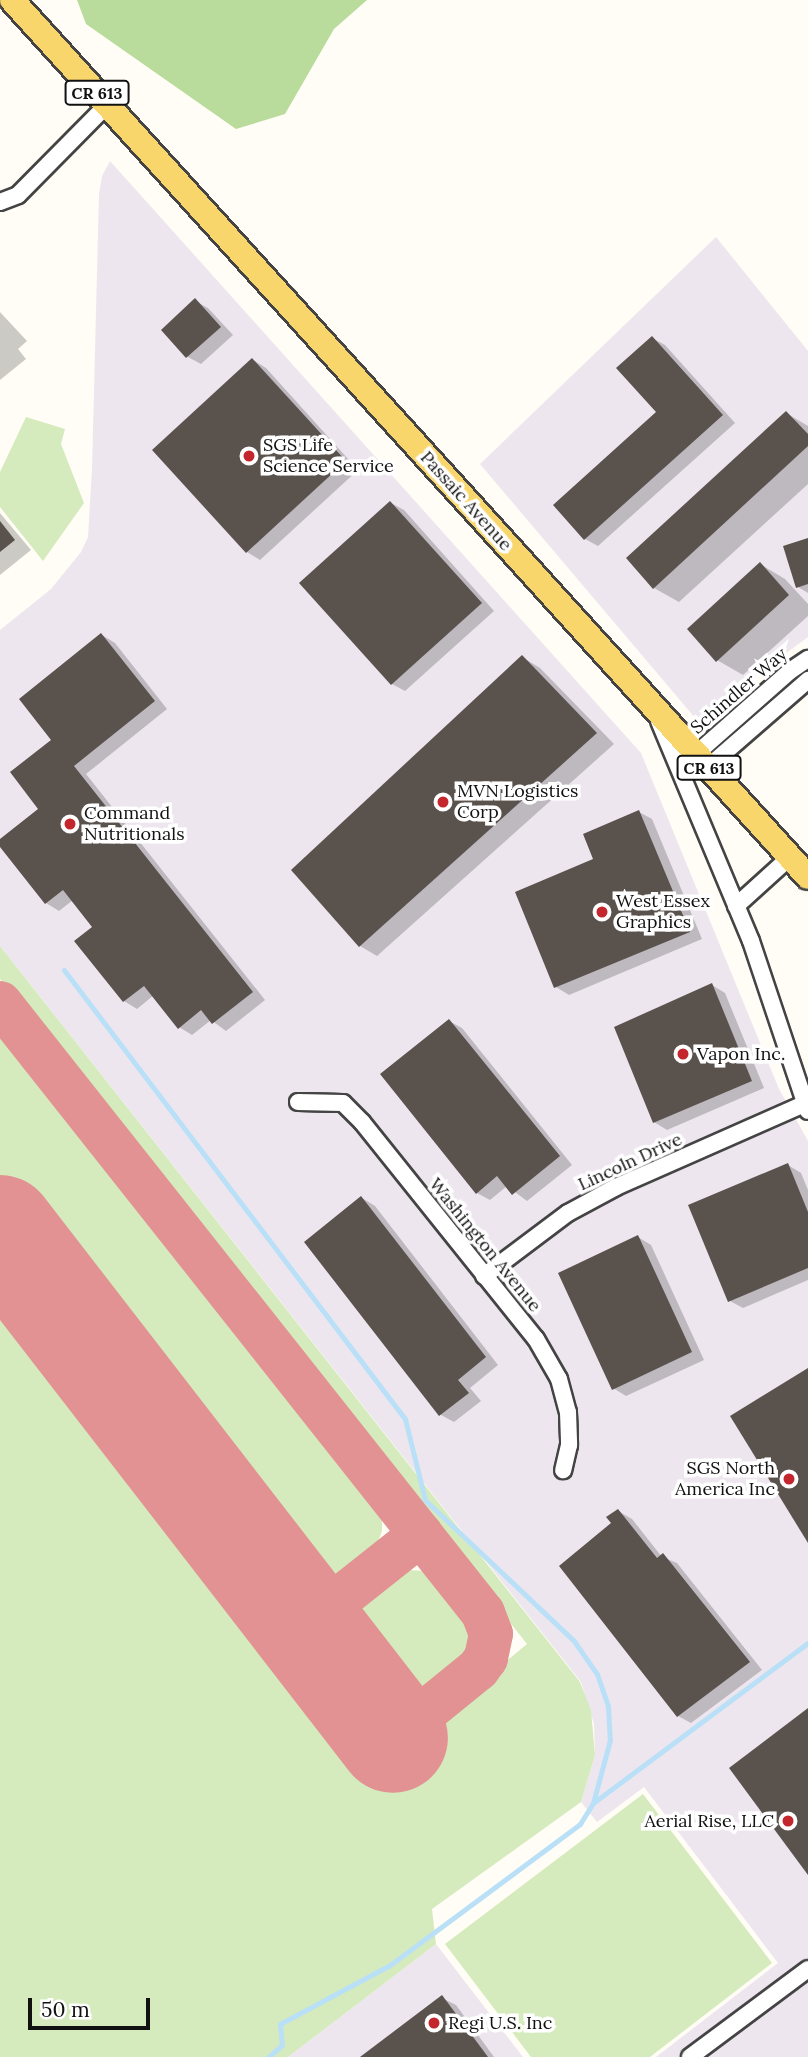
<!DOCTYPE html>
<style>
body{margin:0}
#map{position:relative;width:808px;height:2057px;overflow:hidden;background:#fffdf5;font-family:Lora,serif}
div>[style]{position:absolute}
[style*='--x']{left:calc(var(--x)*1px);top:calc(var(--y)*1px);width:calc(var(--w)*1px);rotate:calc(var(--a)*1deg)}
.industrial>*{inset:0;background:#eee6ef}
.green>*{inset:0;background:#d5ebbd}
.forest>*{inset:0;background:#b9dc9c}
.shadow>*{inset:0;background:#0003}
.stream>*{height:5px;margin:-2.5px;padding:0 2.5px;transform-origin:2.5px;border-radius:2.5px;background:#b9e0f7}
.taxiway>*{height:44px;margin:-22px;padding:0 22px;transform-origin:22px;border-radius:22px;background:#e29292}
.runway>*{height:110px;margin:-55px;padding:0 55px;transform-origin:55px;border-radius:55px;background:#e29292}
.building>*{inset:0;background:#5a524d}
.roads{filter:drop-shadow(2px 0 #444) drop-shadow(-2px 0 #444) drop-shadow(0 2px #444) drop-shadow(0 -2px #444)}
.street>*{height:16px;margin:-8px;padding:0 8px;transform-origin:8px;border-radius:8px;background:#fff}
.primary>*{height:24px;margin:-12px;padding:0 12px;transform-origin:12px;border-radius:12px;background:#f9d66b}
.dots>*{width:19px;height:19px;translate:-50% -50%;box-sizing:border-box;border:4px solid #fff;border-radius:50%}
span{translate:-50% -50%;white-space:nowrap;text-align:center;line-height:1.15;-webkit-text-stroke:7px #fff;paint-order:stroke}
.shield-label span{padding:2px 5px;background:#fff;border:2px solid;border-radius:5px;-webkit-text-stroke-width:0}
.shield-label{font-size:16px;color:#111;font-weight:700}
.poi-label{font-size:18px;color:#111}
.left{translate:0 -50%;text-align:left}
.right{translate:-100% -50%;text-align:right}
.street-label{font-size:18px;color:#111}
.scale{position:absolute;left:28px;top:1998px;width:122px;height:32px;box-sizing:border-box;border:4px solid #111;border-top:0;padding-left:9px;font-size:21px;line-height:24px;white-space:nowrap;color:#111;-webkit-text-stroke:5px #fff;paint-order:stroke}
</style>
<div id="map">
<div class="industrial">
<i style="clip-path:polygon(110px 161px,641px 753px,779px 1089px,808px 1141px,808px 2057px,656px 2057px,778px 1963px,644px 1787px,597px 1822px,581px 1802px,595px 1755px,594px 1724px,581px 1682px,0 946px,0 630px,51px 589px,81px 552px,88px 537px,92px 469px,99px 194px,102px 176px)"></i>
<i style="clip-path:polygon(716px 237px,808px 351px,808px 637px,696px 719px,480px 464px)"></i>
<i style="clip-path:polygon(436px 1944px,523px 2057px,288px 2057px)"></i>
</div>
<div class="green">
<i style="clip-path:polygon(26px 417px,65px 429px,61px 444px,84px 503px,43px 561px,0 507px,0 472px)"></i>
<i style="clip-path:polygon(0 946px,580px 1682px,591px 1710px,595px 1755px,581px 1802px,432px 1909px,436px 1944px,288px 2057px,0 2057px,0 1293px,377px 1768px,527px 1644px,0 979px)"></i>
<i style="clip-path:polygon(0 1027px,365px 1488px,382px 1513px,382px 1531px,375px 1550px,363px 1564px,332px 1578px,320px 1578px,304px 1571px,290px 1560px,0 1193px)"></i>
<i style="clip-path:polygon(407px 1570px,427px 1571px,440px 1580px,470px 1619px,473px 1634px,466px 1657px,451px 1674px,422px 1692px,408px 1692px,391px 1685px,360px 1646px,355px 1630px,359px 1610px,368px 1595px,391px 1576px)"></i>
<i style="clip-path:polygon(643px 1794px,772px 1963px,650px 2057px,531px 2057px,445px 1944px)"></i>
</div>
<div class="forest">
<i style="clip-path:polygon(77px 0,367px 0,334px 29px,285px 114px,236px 129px,86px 24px)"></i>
</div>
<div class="shadow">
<i style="clip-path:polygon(195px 301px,208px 308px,233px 335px,201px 364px,188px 357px,163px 330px)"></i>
<i style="clip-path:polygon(0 312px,27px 341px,18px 349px,26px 359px,0 380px)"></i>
<i style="clip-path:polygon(652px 338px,665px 345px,735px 423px,598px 546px,585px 539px,659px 412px)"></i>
<i style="clip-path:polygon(253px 360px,266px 368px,358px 470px,260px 560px,247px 552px)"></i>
<i style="clip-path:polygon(786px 413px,808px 426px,808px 484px,679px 602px,654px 588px)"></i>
<i style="clip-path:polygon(391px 503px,404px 510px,494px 611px,405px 691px,392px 684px)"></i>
<i style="clip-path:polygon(0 513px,31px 550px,0 575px)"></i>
<i style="clip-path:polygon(808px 540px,808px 593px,798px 587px)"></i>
<i style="clip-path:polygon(760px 564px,785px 579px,808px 604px,808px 616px,743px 675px,717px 660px)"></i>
<i style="clip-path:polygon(102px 635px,115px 643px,167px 709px,86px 774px,265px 1000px,226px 1031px,211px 1020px,192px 1035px,179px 1027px,154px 995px,137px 1009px,124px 1001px,94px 927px,73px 900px,59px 911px,46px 903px,0 844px,41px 809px,54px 740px)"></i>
<i style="clip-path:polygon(522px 657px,540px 668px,614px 744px,377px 956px,360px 946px)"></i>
<i style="clip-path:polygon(639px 812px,652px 819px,702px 939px,569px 995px,556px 987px,595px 859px)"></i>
<i style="clip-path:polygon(712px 985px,725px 993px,764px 1088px,667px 1130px,654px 1122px)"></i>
<i style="clip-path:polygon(449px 1021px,462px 1028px,572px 1165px,527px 1201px,507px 1186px,490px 1200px,477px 1193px)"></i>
<i style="clip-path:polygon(788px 1165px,801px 1173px,808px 1190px,808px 1280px,743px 1308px,730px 1301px)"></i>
<i style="clip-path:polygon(362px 1198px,375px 1206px,498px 1365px,470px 1388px,481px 1401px,454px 1422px,441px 1415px,306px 1242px)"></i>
<i style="clip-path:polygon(638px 1237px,651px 1245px,704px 1360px,626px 1396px,613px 1388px)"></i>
<i style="clip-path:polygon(618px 1511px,632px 1519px,662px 1557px,677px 1563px,762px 1670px,691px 1723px,678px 1716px)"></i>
<i style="clip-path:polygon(442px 1998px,456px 2005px,494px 2057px,376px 2057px)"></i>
</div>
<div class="stream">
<i style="--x:64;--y:970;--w:564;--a:52.78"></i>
<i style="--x:405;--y:1419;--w:83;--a:76.1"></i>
<i style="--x:425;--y:1500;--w:205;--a:43.4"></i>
<i style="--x:574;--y:1641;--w:40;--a:55.1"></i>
<i style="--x:597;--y:1674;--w:34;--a:71"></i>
<i style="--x:608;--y:1706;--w:34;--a:87"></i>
<i style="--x:610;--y:1740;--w:65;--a:105.1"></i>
<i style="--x:593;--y:1803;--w:25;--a:122"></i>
<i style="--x:580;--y:1824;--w:237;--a:143.4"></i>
<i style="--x:390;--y:1965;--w:125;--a:151.8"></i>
<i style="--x:280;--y:2024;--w:21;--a:85"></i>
<i style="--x:282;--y:2045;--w:18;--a:139"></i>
<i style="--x:593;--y:1803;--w:268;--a:-36.7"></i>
</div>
<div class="taxiway">
<i style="--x:0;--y:1003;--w:778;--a:51.63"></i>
<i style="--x:483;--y:1613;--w:22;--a:69"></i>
<i style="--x:491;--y:1634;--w:25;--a:102"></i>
<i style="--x:486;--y:1658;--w:14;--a:126"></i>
<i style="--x:478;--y:1669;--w:109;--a:140.9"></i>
<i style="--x:305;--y:1626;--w:148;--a:-38.4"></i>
</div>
<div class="runway">
<i style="--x:0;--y:1230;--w:642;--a:52.27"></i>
</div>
<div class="building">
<i style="clip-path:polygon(195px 298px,221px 327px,186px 358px,161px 330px)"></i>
<i style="clip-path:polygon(652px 336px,723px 415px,584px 540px,553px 505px,656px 412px,616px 368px)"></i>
<i style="clip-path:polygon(252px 358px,346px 461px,246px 553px,152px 450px)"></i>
<i style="clip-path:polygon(786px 411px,808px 434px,808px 446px,653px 589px,626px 558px)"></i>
<i style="clip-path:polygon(390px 501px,482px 603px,391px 685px,299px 583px)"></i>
<i style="clip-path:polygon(0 521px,15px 540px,0 552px)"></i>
<i style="clip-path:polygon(808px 538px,808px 584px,796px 588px,783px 546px)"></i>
<i style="clip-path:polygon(760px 562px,789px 595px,716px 662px,687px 629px)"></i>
<i style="clip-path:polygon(101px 633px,155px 701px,74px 766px,253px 992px,212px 1024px,201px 1010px,178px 1029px,144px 986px,123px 1002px,74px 941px,92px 927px,63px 890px,45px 904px,0 847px,0 839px,38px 809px,10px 772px,51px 740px,19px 699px)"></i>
<i style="clip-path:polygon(522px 655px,597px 733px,359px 947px,291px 870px)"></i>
<i style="clip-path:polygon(639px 810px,690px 932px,554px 988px,515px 892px,593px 859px,583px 834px)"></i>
<i style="clip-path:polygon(712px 983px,752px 1081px,653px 1123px,614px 1027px)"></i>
<i style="clip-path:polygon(449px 1019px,560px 1156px,512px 1195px,497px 1176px,476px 1194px,380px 1074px)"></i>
<i style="clip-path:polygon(788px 1163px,808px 1212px,808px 1268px,728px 1302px,688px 1205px)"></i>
<i style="clip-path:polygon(361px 1196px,486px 1357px,458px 1380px,469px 1393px,439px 1416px,304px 1242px)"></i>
<i style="clip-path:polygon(638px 1235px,692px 1352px,612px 1390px,558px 1273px)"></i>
<i style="clip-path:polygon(808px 1368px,808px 1543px,730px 1416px)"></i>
<i style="clip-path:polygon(618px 1509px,657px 1558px,663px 1553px,750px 1662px,677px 1717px,559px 1566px,611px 1523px,606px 1517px)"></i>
<i style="clip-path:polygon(808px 1708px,808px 1875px,729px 1768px)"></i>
<i style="clip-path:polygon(442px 1995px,488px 2057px,360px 2057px)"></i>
</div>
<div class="roads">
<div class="street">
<i style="--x:0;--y:202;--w:19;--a:-21"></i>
<i style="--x:18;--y:195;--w:127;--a:-45.3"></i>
<i style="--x:659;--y:721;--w:238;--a:67.3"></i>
<i style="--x:751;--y:941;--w:179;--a:71.5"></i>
<i style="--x:696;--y:754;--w:125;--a:-41.4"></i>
<i style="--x:790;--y:671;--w:22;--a:-34"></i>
<i style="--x:708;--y:767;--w:133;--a:-41"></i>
<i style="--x:736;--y:906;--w:73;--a:-42.2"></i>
<i style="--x:298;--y:1102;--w:45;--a:1.3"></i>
<i style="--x:343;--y:1103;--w:27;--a:45"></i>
<i style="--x:362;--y:1122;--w:278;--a:51.3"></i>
<i style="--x:536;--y:1339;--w:46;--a:60.1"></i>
<i style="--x:559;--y:1379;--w:34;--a:75"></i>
<i style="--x:568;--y:1412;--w:33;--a:88"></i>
<i style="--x:569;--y:1445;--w:26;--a:103"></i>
<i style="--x:484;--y:1276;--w:105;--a:-36.9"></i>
<i style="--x:568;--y:1213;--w:55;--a:-28.4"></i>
<i style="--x:616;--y:1187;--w:206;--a:-23.8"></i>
<i style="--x:690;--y:2057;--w:147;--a:-36.7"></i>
</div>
<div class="primary">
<i style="--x:12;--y:0;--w:1184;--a:47.77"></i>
</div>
</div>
<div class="dots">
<i style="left:249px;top:456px;background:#c4262e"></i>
<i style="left:443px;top:802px;background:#c4262e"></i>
<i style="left:70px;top:824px;background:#c4262e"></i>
<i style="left:602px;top:912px;background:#c4262e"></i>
<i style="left:683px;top:1054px;background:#c4262e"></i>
<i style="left:789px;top:1479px;background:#c4262e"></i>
<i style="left:788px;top:1821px;background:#c4262e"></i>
<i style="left:434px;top:2023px;background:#c4262e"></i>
</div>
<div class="shield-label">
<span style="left:97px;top:93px">CR 613</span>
<span style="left:709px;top:768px">CR 613</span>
</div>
<div class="poi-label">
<span class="left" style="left:263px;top:456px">SGS Life<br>Science Service</span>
<span class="left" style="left:457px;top:802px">MVN Logistics<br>Corp</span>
<span class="left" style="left:84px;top:824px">Command<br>Nutritionals</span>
<span class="left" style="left:616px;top:912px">West Essex<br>Graphics</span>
<span class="left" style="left:697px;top:1054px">Vapon Inc.</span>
<span class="right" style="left:775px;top:1479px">SGS North<br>America Inc</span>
<span class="right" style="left:774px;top:1821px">Aerial Rise, LLC</span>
<span class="left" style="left:448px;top:2023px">Regi U.S. Inc</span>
</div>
<div class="street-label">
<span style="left:466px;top:501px;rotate:48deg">Passaic Avenue</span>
<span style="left:739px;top:691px;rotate:-41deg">Schindler Way</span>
<span style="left:630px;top:1162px;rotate:-25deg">Lincoln Drive</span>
<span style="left:485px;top:1245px;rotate:51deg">Washington Avenue</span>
</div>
<div class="scale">50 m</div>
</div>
